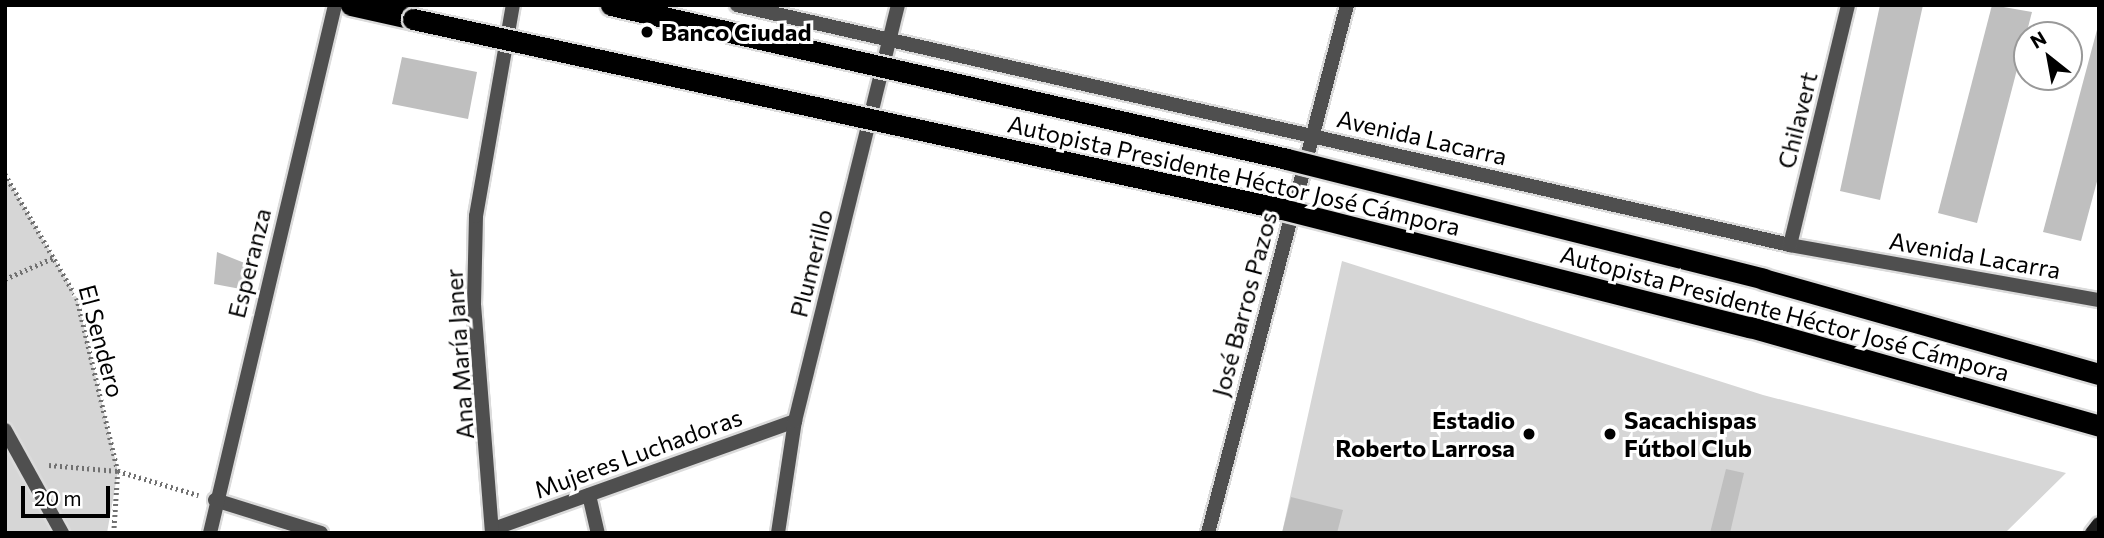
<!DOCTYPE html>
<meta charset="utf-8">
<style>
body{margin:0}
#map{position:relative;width:2104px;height:538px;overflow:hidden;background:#fff;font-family:Commissioner,sans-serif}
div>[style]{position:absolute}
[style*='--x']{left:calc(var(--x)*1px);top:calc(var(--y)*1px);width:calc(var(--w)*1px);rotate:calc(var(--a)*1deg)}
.green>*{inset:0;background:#d6d6d6}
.building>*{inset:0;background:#bfbfbf}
.path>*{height:4.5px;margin-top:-2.25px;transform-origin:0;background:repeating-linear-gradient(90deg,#717171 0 2px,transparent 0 5.5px)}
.roads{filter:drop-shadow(2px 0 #dbdbdb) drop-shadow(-2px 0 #dbdbdb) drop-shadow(0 2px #dbdbdb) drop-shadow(0 -2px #dbdbdb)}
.minor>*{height:14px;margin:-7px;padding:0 7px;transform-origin:7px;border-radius:7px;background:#4f4f4f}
.secondary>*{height:14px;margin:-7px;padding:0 7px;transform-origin:7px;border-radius:7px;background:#1c1c1c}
.motorway>*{height:21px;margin:-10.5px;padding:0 10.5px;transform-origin:10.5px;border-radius:10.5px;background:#000}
.bridges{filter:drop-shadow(2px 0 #dbdbdb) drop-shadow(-2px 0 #dbdbdb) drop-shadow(0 2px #dbdbdb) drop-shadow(0 -2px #dbdbdb)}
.motorway-bridge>*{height:21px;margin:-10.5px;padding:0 10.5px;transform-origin:10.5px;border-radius:10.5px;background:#000}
.dots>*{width:19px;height:19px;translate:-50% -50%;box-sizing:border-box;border:4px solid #fff;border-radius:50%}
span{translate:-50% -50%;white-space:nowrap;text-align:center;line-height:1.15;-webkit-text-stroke:6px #fff;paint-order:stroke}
.poi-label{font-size:24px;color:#000;font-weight:700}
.left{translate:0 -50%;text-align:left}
.right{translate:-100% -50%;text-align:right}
.street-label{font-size:24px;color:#000}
.frame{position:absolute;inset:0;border:7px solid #000;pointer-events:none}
.north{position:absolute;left:2013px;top:21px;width:70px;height:70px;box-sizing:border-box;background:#fff;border:2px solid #999;border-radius:50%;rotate:329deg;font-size:19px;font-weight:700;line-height:28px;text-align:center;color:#000}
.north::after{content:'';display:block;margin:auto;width:24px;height:32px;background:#000;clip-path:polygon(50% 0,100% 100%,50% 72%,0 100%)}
.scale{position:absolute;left:21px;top:486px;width:89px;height:32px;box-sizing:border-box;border:4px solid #000;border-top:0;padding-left:9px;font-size:21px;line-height:24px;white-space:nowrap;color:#000;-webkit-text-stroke:5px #fff;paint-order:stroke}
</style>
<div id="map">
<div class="green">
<i style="clip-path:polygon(5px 174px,77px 298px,118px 471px,107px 533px,5px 533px)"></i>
<i style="clip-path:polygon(1342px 261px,1763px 395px,2066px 473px,2005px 533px,1282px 533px)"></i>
</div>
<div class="building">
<i style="clip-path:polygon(1880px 5px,1923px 5px,1880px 200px,1840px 191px)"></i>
<i style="clip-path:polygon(1992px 5px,2032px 12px,1977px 223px,1938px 213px)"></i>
<i style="clip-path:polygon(2098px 26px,2099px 174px,2081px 241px,2043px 232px)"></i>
<i style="clip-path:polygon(402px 57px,477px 72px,468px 119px,392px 104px)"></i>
<i style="clip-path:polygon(217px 252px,247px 264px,246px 290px,214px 284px)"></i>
<i style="clip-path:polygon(1726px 469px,1744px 473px,1730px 533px,1710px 533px)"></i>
<i style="clip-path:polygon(1291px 497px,1343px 510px,1337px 533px,1282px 533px)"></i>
</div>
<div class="path">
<i style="--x:5;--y:174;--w:143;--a:59.9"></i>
<i style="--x:77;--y:298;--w:178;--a:76.7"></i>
<i style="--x:118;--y:471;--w:62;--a:93.7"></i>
<i style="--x:5;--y:279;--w:55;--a:-23.7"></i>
<i style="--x:49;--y:465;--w:69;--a:5"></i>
<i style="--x:118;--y:471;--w:84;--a:16.7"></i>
<i style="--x:5;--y:532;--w:1;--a:45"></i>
</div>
<div class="roads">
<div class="minor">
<i style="--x:737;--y:5;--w:1080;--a:12.84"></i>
<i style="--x:1790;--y:245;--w:314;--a:10.1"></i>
<i style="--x:1790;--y:245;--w:247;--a:-76.4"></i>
<i style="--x:5;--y:430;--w:118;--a:61"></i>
<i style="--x:589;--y:495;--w:39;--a:77"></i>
<i style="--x:215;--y:500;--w:111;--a:17.3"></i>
<i style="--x:496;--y:528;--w:318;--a:-19.7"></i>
<i style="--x:210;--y:533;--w:543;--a:-76.68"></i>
<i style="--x:492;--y:533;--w:230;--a:-94.5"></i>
<i style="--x:474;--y:304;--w:88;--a:-88.7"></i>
<i style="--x:476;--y:216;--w:214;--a:-80.1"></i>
<i style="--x:778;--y:533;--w:113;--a:-81.4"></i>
<i style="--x:795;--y:421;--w:429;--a:-76.1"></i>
<i style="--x:1208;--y:533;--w:546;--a:-75.25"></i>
</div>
<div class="secondary">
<i style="--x:2092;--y:533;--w:11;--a:-52"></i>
</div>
<div class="motorway">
<i style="--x:351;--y:5;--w:64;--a:12.7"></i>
</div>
</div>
<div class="bridges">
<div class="motorway-bridge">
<i style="--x:611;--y:5;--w:693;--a:12.83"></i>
<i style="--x:1287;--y:159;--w:491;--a:14.1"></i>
<i style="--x:1763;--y:279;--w:349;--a:15.8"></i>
<i style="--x:413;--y:19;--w:890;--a:12.33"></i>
<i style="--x:1282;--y:209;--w:483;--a:14.2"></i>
<i style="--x:1750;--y:327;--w:363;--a:15.8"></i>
</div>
</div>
<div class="dots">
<i style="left:647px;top:32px;background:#000"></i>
<i style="left:1529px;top:434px;background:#000"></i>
<i style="left:1610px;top:434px;background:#000"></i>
</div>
<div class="poi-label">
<span class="left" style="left:661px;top:32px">Banco Ciudad</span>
<span class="right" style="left:1515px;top:434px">Estadio<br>Roberto Larrosa</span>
<span class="left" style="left:1624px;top:434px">Sacachispas<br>Fútbol Club</span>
</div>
<div class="street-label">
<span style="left:1797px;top:120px;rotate:-76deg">Chilavert</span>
<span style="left:1422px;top:137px;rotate:13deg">Avenida Lacarra</span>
<span style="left:1234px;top:175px;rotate:13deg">Autopista Presidente Héctor José Cámpora</span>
<span style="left:1975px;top:255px;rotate:10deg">Avenida Lacarra</span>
<span style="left:249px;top:263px;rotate:-76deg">Esperanza</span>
<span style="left:811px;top:263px;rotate:-76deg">Plumerillo</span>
<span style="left:1244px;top:304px;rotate:-75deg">José Barros Pazos</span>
<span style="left:1785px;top:313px;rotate:15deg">Autopista Presidente Héctor José Cámpora</span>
<span style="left:102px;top:341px;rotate:75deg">El Sendero</span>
<span style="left:459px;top:354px;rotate:-94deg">Ana María Janer</span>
<span style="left:638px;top:453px;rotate:-20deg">Mujeres Luchadoras</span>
</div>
<div class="frame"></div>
<div class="north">N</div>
<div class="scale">20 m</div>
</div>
